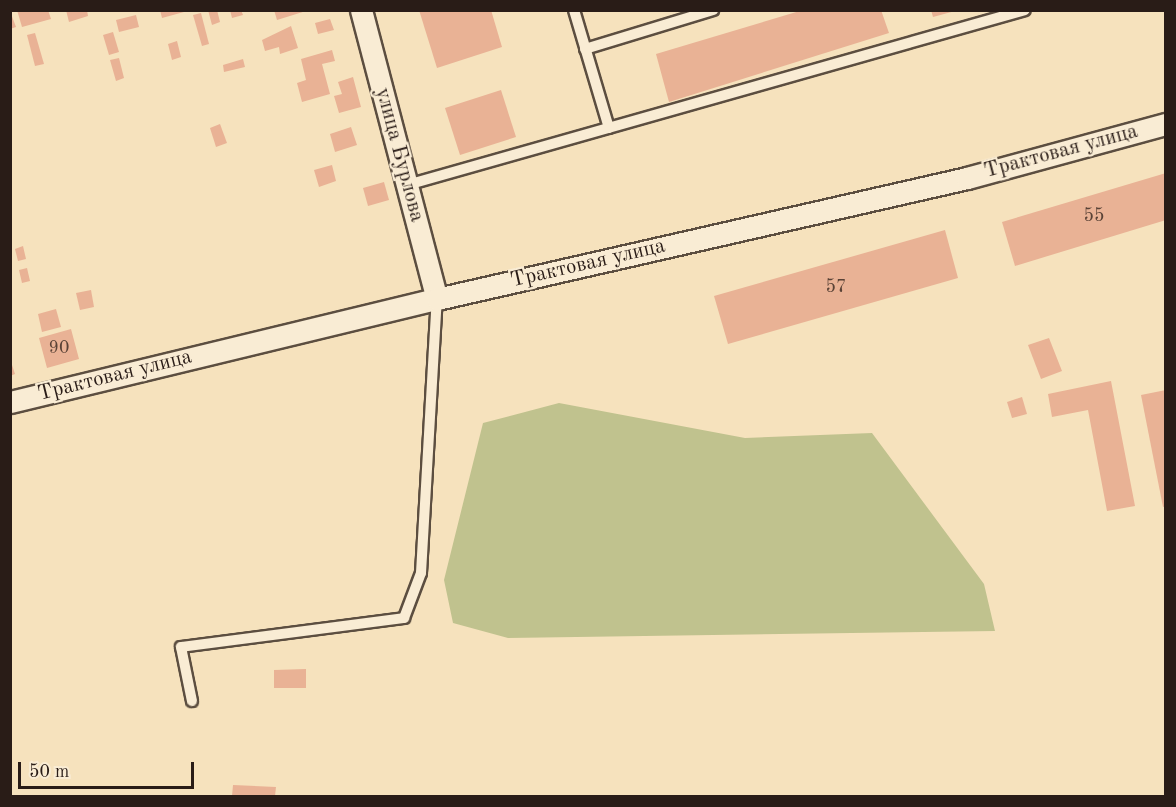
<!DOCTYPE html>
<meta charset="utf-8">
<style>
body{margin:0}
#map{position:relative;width:1176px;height:807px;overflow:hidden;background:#f6e2bd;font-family:"Old Standard TT",serif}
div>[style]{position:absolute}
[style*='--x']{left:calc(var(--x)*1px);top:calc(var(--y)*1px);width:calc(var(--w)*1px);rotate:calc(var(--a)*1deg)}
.green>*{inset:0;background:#c0c28e}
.building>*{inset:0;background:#e9b295}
.roads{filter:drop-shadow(2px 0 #5c4e40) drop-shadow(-2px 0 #5c4e40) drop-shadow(0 2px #5c4e40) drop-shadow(0 -2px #5c4e40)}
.lane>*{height:10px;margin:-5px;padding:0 5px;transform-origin:5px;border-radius:5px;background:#f9ecd4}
.street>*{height:21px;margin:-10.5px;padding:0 10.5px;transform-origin:10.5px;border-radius:10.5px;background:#f9ecd4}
span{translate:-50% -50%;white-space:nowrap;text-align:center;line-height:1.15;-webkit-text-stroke:4.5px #f9ecd4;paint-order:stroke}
.number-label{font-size:18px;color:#594236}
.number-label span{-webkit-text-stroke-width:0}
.street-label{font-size:21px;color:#291c17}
.frame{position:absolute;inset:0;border:12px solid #291c17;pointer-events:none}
.scale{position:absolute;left:18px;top:762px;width:176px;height:27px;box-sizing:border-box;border:3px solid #291c17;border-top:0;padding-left:8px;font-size:18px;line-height:21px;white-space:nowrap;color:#291c17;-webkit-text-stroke:4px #f9ecd4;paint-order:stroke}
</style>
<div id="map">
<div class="green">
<i style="clip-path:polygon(559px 403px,745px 438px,872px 433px,984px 584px,995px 631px,508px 638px,453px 623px,444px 580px,483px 423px)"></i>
</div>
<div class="building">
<i style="clip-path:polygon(17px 10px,48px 10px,51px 19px,22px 27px)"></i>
<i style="clip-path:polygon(66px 10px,87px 10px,88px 16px,69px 22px)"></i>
<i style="clip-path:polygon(160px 10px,183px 10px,184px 12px,162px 18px)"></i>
<i style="clip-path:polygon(208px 10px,217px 10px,220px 22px,212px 25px)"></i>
<i style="clip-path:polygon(230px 10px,241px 10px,243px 15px,232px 18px)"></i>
<i style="clip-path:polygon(274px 10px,306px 10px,306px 11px,277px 20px)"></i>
<i style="clip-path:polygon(419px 10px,491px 10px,502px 47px,437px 68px)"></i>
<i style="clip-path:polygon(803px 10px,881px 10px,889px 33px,669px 102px,656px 54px)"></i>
<i style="clip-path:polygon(931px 10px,955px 10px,955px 11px,933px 17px)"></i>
<i style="clip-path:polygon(10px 11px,16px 27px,10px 29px)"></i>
<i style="clip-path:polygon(201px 13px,209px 44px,202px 46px,193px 15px)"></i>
<i style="clip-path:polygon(136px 15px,139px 27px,119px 32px,116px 20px)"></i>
<i style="clip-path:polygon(330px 19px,334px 30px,318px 34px,315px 23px)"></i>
<i style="clip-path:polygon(291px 26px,298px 48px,280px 54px,279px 47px,265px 51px,262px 40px)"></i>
<i style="clip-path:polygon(113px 32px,119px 52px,109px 55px,103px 35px)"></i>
<i style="clip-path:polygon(35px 33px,44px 64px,35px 66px,27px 35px)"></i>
<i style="clip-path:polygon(177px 41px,181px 57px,172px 60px,168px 44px)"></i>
<i style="clip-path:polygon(332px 50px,335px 61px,322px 64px,330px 94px,302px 102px,297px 83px,306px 80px,301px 59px)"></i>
<i style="clip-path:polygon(119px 58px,124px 78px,116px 81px,110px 60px)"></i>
<i style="clip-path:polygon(243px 59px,245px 67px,224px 72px,223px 65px)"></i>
<i style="clip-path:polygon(353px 77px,361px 107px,339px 113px,334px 96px,342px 94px,338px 82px)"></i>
<i style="clip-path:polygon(501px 90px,516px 137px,460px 155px,445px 108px)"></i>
<i style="clip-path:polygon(220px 124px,227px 143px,216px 147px,210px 128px)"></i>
<i style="clip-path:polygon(351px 127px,357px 145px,335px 152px,330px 134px)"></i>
<i style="clip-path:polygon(332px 165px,336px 181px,319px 187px,314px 170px)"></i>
<i style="clip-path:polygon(1166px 173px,1166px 220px,1015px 266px,1002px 222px)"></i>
<i style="clip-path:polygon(384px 182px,389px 200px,368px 206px,363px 188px)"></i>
<i style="clip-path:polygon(945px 230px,958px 278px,728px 344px,714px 296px)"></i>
<i style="clip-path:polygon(23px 246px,26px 259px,18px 261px,15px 249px)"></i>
<i style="clip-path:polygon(27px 268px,30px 281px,22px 283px,19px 270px)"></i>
<i style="clip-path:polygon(91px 290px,94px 307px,80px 310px,76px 293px)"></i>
<i style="clip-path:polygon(56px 309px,61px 327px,42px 332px,38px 314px)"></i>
<i style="clip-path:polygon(71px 329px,79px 359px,47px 368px,39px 338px)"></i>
<i style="clip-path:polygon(1049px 338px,1062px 371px,1041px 379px,1028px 345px)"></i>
<i style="clip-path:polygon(10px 359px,15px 374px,10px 376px)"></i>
<i style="clip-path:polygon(1111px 381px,1135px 506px,1107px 511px,1088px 410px,1052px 417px,1048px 394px)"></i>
<i style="clip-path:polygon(1166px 390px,1166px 506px,1163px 507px,1141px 395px)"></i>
<i style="clip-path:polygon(1022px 397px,1027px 414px,1012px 418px,1007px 402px)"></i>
<i style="clip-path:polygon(306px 669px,306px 688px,274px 688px,274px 670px)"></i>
<i style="clip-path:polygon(233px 785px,276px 787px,275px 796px,232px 796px)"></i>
</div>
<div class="roads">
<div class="lane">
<i style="--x:574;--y:10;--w:123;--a:73.5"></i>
<i style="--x:585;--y:49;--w:134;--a:-16.9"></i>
<i style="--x:407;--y:185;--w:642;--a:-15.81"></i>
<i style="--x:192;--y:701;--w:55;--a:-101.5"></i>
<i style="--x:181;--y:647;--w:225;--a:-7.4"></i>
<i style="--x:404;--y:618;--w:48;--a:-69.3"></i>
<i style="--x:421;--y:573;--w:274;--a:-86.7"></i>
</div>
<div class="street">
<i style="--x:361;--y:10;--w:299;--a:75.3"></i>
<i style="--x:10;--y:402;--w:439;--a:-13.6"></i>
<i style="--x:437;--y:299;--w:544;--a:-12.86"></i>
<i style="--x:967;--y:178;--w:206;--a:-15.2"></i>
</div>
</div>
<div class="number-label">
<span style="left:1094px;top:216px">55</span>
<span style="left:836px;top:287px">57</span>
<span style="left:59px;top:348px">90</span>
</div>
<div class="street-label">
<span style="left:1061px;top:152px;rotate:-15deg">Трактовая улица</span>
<span style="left:399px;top:155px;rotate:75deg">улица Бурлова</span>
<span style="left:588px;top:264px;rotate:-13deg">Трактовая улица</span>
<span style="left:115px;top:376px;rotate:-14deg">Трактовая улица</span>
</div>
<div class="frame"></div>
<div class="scale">50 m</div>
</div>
